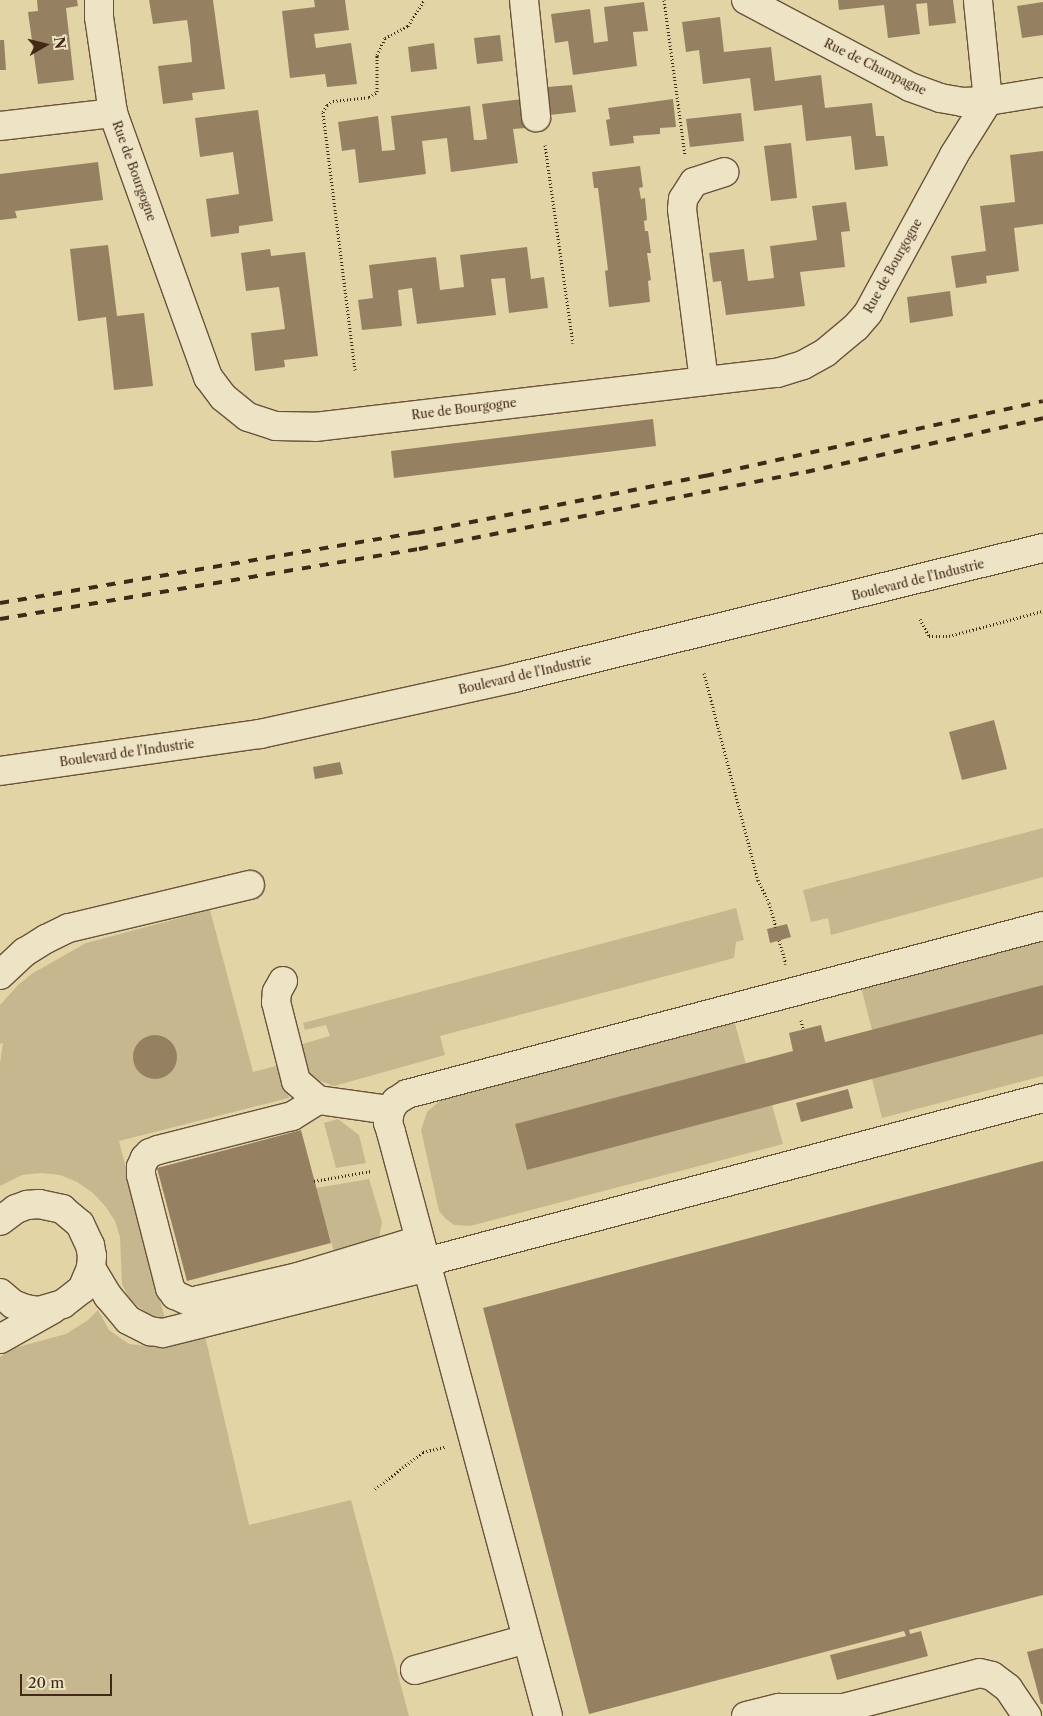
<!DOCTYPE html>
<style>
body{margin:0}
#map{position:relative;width:1043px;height:1716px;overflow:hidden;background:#e3d4a6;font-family:"Libre Caslon Text",serif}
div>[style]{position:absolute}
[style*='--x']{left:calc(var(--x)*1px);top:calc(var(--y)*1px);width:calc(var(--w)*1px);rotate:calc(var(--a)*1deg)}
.green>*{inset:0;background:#c7b78e}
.building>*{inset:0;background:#958161}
.round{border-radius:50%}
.path>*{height:3px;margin-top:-1.5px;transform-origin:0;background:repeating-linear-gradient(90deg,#412817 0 1px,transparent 0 3.5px)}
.roads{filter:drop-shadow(1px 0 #6a533b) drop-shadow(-1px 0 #6a533b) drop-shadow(0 1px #6a533b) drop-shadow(0 -1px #6a533b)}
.minor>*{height:28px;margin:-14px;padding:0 14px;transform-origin:14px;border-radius:14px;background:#ede3c5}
.rail>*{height:4px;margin-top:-2px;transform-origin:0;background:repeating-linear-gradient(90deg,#412817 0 9px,transparent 0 18px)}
span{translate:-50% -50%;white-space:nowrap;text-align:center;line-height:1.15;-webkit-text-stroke:4px #ede3c5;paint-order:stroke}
.street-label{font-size:12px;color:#412817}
.north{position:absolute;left:20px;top:20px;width:50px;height:50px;-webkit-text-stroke:4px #ede3c5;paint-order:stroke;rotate:82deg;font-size:14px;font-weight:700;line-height:20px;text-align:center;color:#412817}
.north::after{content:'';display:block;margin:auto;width:18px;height:22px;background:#412817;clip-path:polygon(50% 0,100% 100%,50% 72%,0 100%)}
.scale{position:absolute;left:20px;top:1674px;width:92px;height:22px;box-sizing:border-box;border:2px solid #412817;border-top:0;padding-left:6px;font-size:15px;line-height:18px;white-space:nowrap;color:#412817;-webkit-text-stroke:4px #ede3c5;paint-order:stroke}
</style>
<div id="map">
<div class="green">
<i style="clip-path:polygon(1043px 828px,1043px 877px,831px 935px,828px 918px,811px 922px,803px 890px)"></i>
<i style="clip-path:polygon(736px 908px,744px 940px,736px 942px,734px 958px,440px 1036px,445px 1055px,334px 1086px,315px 1079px,307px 1070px,299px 1045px,330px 1036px,326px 1025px,305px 1030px,303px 1023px)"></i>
<i style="clip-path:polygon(210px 910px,253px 1072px,280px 1065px,289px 1098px,119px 1141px,165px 1319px,150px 1315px,137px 1306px,128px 1296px,122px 1284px,120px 1237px,115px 1221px,106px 1207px,93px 1193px,77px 1182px,60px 1175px,41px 1173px,22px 1175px,0 1186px,0 1063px,3px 1043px,0 1044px,0 1005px,18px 985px,33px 973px,86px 943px)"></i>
<i style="clip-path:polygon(1043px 939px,1043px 985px,872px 1030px,861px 987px)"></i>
<i style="clip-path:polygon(734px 1020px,746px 1064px,515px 1124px,527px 1170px,772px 1105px,783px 1144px,470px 1226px,454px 1225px,446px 1219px,439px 1211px,421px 1130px,427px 1112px,443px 1098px)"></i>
<i style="clip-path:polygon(1043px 1034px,1043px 1076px,882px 1118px,872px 1079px)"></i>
<i style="clip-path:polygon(338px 1119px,359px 1135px,366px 1163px,336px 1168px,324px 1123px)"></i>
<i style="clip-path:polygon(369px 1179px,382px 1222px,379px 1237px,375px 1241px,334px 1252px,316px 1188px)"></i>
<i style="clip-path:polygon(98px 1310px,109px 1330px,129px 1344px,157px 1347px,205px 1336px,249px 1525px,351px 1500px,409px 1716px,0 1716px,0 1357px,14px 1348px,66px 1334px,88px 1320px)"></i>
</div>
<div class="building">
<i style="clip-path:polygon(37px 0,77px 0,78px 6px,66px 8px,74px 80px,38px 84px,28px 12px,38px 11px)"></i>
<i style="clip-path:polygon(149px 0,213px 0,225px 89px,192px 93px,193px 100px,163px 104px,158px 66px,192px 62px,190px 40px,187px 20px,153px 24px)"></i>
<i style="clip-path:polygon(314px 0,345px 0,349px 30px,314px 34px,316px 48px,351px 43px,357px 84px,327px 87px,325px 74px,290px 78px,282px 11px,315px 7px)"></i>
<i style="clip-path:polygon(838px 0,953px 0,956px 23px,929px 26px,927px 3px,916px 4px,920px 34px,888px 38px,884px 5px,839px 10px)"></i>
<i style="clip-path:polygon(644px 2px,648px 31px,633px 32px,637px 66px,573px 75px,568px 41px,555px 43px,551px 14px,590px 9px,594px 43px,608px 41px,604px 7px)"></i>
<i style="clip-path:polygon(1043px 2px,1043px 35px,1022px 38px,1017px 6px)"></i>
<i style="clip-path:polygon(720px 17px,724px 52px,771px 47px,775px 81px,821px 75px,825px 108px,872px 103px,876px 136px,884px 136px,888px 166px,855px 170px,851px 136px,806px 141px,802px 105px,754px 111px,750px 78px,703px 84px,699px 50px,686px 52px,682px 22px)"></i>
<i style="clip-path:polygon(500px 35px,503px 61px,477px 64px,474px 38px)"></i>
<i style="clip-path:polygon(0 40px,4px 40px,6px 70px,0 70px)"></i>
<i style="clip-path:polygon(434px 43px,437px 69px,411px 72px,408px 47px)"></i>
<i style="clip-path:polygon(572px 85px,576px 112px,550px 115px,547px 87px)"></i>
<i style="clip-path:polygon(522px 99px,526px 128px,513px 129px,518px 163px,451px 172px,447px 138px,422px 141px,426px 174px,359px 183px,355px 149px,342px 151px,338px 122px,378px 116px,382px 151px,395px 150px,391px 116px,470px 106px,474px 140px,481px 140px,487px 139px,482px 104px)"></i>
<i style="clip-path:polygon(673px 99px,676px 127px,660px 128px,660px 134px,633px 136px,634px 143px,610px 146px,606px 120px,610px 119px,608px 108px)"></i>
<i style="clip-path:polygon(258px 110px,273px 221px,239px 226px,239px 233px,211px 237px,206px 199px,239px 194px,233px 152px,200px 157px,195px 118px)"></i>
<i style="clip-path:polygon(741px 113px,744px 141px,690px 147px,686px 119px)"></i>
<i style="clip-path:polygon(791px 143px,797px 198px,771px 201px,764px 146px)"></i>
<i style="clip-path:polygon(1043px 151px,1043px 224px,1014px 228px,1019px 271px,986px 276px,987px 283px,956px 288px,951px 256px,986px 251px,980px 206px,1015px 202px,1010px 155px)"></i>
<i style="clip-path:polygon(98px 162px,103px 200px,15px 211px,17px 218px,0 220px,0 174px)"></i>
<i style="clip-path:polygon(640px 166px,643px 187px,639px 188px,641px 199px,645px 198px,647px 220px,644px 221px,645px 231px,648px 231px,651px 253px,647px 253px,651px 280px,648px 281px,650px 302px,609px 307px,605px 271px,608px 270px,598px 188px,594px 188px,592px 172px)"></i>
<i style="clip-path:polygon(846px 202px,850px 231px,841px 232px,845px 267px,800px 272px,805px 306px,726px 315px,721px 281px,713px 282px,709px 253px,744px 249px,748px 281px,774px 278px,770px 246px,817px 240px,812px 206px)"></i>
<i style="clip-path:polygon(108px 245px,117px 316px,144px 313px,153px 386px,114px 390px,106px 317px,78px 321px,70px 249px)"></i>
<i style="clip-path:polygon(527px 247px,531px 279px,544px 277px,548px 308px,509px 313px,505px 278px,491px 279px,496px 315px,417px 324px,412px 288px,398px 290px,402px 326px,362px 330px,358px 300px,373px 298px,369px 265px,436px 257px,440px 290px,464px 287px,460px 255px)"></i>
<i style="clip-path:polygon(270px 249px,271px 256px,305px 252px,318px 356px,284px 360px,285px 367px,255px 371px,251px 333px,285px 329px,282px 307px,279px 287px,246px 291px,241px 253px)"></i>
<i style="clip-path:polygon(950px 291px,953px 316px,910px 323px,907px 297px)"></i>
<i style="clip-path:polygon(653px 419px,656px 446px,394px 478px,391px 451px)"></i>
<i style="clip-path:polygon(994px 720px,1007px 769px,962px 780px,949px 732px)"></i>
<i style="clip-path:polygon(340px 762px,343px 774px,315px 779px,313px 767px)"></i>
<i style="clip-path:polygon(787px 924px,791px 937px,770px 943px,767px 929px)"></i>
<i style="clip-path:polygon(1043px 985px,1043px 1034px,527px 1170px,515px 1124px,793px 1051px,789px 1033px,821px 1025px,825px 1042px)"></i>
<i class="round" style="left:133px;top:1035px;width:44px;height:44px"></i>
<i style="clip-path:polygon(848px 1089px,853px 1108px,801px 1122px,796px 1103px)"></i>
<i style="clip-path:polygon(301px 1130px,331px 1243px,187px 1281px,157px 1168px)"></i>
<i style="clip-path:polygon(1043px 1161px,1043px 1595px,909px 1630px,910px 1634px,921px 1631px,928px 1656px,837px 1680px,830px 1655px,906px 1636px,904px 1631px,589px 1714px,483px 1308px)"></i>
<i style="clip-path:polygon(1043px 1648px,1043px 1704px,1041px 1704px,1027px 1652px)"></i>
</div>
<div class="path">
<i style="--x:664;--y:0;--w:156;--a:82.3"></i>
<i style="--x:545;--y:145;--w:200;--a:82"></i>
<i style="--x:355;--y:370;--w:260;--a:-97.1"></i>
<i style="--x:323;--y:112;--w:8;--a:-60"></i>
<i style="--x:327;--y:105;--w:7;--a:-34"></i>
<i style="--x:333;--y:101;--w:36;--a:-6"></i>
<i style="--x:369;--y:97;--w:9;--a:-32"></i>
<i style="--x:377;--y:92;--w:37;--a:-90"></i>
<i style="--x:377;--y:55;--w:19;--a:-65"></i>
<i style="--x:385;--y:38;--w:26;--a:-28"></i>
<i style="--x:408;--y:26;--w:31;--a:-58"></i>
<i style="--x:920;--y:619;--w:19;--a:62"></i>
<i style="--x:929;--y:636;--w:20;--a:0"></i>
<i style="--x:949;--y:636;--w:97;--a:-14.9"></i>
<i style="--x:704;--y:673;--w:214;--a:75.4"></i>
<i style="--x:758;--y:880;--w:25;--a:64"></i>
<i style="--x:769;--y:903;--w:25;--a:74"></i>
<i style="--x:779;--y:940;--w:25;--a:74"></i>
<i style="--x:801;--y:1020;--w:9;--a:77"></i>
<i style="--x:314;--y:1181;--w:58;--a:-10"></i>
<i style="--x:375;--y:1489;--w:61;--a:-37.6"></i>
<i style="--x:423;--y:1452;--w:23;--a:-13"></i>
</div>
<div class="roads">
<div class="minor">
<i style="--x:99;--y:0;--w:17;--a:90"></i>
<i style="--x:99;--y:17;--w:97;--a:81.7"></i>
<i style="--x:113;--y:113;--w:281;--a:70.2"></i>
<i style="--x:208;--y:377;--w:25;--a:53"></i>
<i style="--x:223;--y:397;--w:32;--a:39"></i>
<i style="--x:248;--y:417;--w:29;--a:18"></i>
<i style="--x:276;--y:426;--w:39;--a:1"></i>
<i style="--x:315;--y:427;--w:465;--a:-6.7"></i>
<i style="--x:777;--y:373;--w:27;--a:-17"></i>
<i style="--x:803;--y:365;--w:26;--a:-29"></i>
<i style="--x:826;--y:352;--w:39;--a:-40"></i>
<i style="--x:856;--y:327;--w:18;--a:-49"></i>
<i style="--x:868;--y:313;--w:180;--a:-61.4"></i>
<i style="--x:954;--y:155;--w:64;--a:-57.8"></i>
<i style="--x:988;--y:101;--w:101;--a:-95.7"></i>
<i style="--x:524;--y:0;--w:118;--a:84.1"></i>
<i style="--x:746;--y:0;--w:186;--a:27.9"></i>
<i style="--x:910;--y:87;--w:32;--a:20"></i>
<i style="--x:940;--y:98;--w:22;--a:10"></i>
<i style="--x:962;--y:102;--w:26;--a:-2"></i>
<i style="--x:988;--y:101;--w:56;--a:-9.3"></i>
<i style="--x:0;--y:126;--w:114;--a:-6.6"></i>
<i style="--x:704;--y:381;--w:173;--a:-97.3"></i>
<i style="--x:682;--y:209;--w:10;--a:-84"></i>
<i style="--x:683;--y:199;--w:20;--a:-57"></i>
<i style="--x:694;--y:182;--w:32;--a:-18"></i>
<i style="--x:0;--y:771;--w:263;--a:-8.1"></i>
<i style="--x:260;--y:734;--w:260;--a:-12.4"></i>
<i style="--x:514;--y:678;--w:545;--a:-13.81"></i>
<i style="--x:0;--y:975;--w:34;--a:-43"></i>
<i style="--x:25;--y:952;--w:25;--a:-32"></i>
<i style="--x:46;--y:939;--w:25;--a:-26"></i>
<i style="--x:69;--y:928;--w:186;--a:-13.4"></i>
<i style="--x:283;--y:981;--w:13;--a:119"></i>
<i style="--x:277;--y:992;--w:10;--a:96"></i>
<i style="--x:276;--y:1002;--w:81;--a:75.8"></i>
<i style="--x:296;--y:1081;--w:29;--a:41"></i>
<i style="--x:318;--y:1100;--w:73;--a:7.9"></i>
<i style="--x:318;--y:1100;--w:31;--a:148"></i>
<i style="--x:292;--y:1116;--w:138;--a:165.8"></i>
<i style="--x:158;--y:1150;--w:9;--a:159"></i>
<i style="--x:150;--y:1153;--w:7;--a:135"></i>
<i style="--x:145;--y:1158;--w:10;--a:114"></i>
<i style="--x:141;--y:1167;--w:8;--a:90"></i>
<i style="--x:141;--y:1175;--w:117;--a:75.6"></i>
<i style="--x:170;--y:1288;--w:9;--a:54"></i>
<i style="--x:175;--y:1295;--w:17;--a:24"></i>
<i style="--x:191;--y:1302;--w:8;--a:-14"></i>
<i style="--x:199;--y:1300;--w:102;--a:-13.1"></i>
<i style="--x:298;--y:1277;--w:127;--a:-16.9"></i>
<i style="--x:0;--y:1221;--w:20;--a:-37"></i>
<i style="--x:16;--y:1209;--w:12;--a:-20"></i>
<i style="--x:27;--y:1205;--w:12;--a:-5"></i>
<i style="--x:39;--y:1204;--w:24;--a:12"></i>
<i style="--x:62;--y:1209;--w:23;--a:40"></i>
<i style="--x:80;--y:1224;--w:23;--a:65"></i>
<i style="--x:90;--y:1245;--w:11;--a:80"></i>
<i style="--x:92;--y:1256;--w:12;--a:95"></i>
<i style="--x:91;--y:1268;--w:23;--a:113"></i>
<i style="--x:82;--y:1289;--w:24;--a:142"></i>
<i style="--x:63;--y:1304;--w:25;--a:164"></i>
<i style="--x:39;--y:1311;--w:13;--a:-171"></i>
<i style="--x:26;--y:1309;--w:14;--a:-159"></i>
<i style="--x:13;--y:1304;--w:17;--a:-140"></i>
<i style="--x:426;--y:1262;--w:638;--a:-14.89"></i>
<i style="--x:91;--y:1268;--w:33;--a:59"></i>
<i style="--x:108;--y:1296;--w:31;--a:50"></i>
<i style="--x:128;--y:1320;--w:25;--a:27"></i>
<i style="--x:150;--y:1331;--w:13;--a:9"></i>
<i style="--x:163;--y:1333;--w:272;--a:-14"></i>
<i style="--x:0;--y:1339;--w:61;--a:-29.5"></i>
<i style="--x:415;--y:1670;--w:116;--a:-15.5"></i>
<i style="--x:548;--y:1716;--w:605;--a:-105.05"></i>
<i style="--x:391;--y:1132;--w:9;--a:-108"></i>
<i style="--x:388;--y:1123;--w:13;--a:-81"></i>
<i style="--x:390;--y:1110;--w:11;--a:-56"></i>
<i style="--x:396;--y:1101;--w:13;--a:-32"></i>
<i style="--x:407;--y:1094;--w:658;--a:-14.8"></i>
<i style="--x:746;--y:1716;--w:34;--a:-14"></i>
<i style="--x:779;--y:1708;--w:64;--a:0"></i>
<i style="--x:843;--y:1708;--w:141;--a:-14.3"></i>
<i style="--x:980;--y:1673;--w:12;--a:14"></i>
<i style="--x:992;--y:1676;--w:20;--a:37"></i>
<i style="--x:1008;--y:1688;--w:34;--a:56"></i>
</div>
</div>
<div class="rail">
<i style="--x:0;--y:603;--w:422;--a:-9.6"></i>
<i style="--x:416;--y:533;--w:295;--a:-11.2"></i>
<i style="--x:705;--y:476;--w:346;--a:-12.5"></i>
<i style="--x:0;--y:619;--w:425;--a:-9.5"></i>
<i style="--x:419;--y:549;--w:395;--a:-11.3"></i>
<i style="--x:806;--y:472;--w:243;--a:-12.8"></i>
</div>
<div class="street-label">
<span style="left:875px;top:67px;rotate:26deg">Rue de Champagne</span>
<span style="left:134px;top:171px;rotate:70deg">Rue de Bourgogne</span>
<span style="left:893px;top:266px;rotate:-61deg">Rue de Bourgogne</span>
<span style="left:464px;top:409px;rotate:-7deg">Rue de Bourgogne</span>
<span style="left:918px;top:580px;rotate:-14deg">Boulevard de l'Industrie</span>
<span style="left:525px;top:675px;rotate:-13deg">Boulevard de l'Industrie</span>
<span style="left:127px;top:753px;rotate:-8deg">Boulevard de l'Industrie</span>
</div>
<div class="north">N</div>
<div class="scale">20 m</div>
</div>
